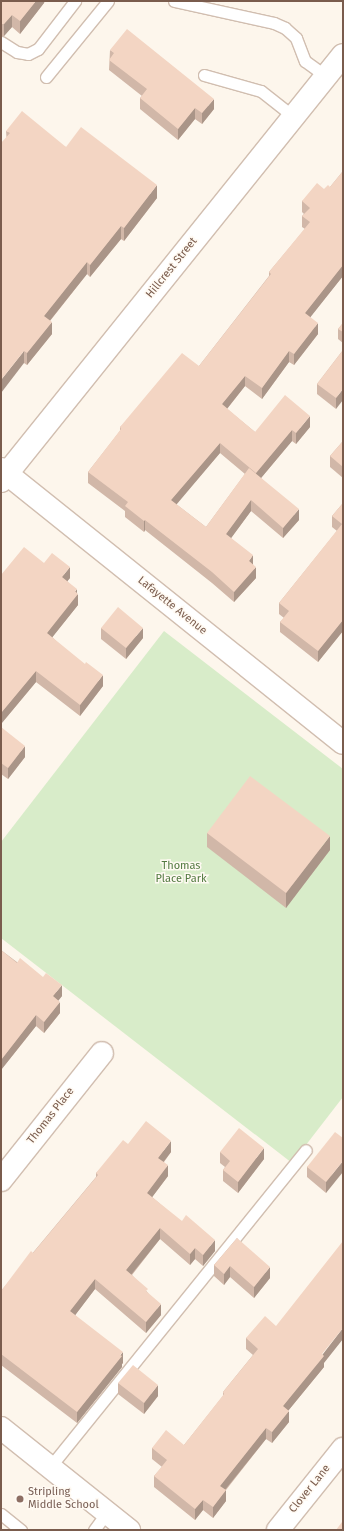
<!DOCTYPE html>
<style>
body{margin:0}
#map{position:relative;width:344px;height:1531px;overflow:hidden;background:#fdf6ec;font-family:"Fira Sans",sans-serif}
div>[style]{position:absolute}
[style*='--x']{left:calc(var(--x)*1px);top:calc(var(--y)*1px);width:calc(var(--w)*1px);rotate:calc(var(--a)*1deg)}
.green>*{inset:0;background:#d8ecc9}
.roads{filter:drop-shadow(1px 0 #d1beb0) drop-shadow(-1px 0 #d1beb0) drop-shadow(0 1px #d1beb0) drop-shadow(0 -1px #d1beb0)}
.lane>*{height:11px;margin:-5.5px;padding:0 5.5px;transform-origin:5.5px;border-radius:5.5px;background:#fff}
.street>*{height:22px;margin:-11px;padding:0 11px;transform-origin:11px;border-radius:11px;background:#fff}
.secondary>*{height:22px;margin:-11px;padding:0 11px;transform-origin:11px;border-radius:11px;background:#fff}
.wall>*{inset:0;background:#d1b7a8}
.shaded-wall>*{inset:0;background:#aa9588}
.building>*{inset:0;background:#f3d5c3}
.dots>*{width:11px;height:11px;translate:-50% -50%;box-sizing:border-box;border:2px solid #fffaf3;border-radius:50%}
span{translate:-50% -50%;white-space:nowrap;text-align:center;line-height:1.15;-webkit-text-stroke:3px #fffaf3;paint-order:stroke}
.street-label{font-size:11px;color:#7a5c4d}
.park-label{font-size:11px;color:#537a41}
.education-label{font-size:11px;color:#785e54}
.left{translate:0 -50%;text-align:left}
.frame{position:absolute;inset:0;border:2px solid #7a5c4d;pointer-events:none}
</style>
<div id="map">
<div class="green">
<i style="clip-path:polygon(164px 631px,343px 769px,343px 1097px,292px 1163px,1px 938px,1px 842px)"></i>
</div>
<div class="roads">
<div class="lane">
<i style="--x:174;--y:1;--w:102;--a:12.4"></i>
<i style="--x:274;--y:23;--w:12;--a:24"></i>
<i style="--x:285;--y:28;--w:15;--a:42"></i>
<i style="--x:296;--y:38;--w:25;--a:69"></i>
<i style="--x:305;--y:61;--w:26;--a:36"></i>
<i style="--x:1;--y:42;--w:19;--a:32"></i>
<i style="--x:17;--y:52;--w:11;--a:10"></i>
<i style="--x:28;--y:54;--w:11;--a:-27"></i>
<i style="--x:38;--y:49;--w:61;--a:-52.4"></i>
<i style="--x:204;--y:75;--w:59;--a:15.7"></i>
<i style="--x:261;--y:91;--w:42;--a:38.2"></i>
<i style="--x:46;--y:77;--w:98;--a:-50.8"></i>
<i style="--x:50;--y:1467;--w:407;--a:-51.1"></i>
<i style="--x:1;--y:1514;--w:26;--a:39"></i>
<i style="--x:94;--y:1530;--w:22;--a:-54"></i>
</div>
<div class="street">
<i style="--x:1;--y:469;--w:438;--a:38.7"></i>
<i style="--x:1;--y:481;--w:546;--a:-51.24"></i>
<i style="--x:1;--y:1180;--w:162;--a:-51.5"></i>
</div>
<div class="secondary">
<i style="--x:1;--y:1428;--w:164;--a:38.6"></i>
<i style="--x:278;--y:1530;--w:104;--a:-51.3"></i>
</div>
</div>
<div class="wall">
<i style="clip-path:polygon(1px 1px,44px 3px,20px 34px,12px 27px,4px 36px,1px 36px)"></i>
<i style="clip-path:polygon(110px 50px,214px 109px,202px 124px,195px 119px,178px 140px,140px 109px,140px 98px,142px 96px,109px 70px)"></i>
<i style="clip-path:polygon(6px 131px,66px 147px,157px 198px,124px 241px,121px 239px,90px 277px,87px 274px,50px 321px,52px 334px,27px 365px,24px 363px)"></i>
<i style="clip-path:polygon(evenodd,343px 171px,343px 276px,310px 317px,318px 334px,294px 365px,289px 362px,262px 399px,245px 386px,227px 409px,255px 432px,310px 427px,296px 444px,292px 441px,261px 478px,299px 520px,283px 538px,251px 511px,231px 538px,253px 564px,256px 578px,234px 602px,212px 583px,145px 530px,144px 532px,125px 517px,125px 511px,88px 483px,88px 472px,120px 431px,120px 427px,199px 366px,269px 276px,269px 272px,305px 229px,302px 227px,302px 216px,304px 214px,302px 212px,302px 201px,330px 187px,343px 171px,220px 453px,245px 474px,206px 527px,176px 504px,220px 453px)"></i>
<i style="clip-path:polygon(343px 323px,343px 343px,338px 339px,338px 329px)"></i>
<i style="clip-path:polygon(343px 350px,336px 409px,317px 394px,317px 384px)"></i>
<i style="clip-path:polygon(343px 441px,343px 478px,330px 467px,330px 456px)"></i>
<i style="clip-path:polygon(343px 503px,343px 631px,318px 662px,280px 632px,280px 622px,284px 618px,279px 614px,279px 603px,337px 531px,332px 527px,332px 516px)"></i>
<i style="clip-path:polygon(44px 563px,70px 578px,67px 581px,77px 593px,78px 605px,52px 637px,103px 686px,80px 716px,36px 682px,1px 724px,1px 575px)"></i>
<i style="clip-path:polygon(101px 628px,143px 638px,126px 659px,101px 639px)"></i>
<i style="clip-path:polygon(1px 727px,25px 757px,8px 779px,1px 774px)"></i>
<i style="clip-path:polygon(207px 833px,330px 850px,286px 908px,207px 847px)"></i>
<i style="clip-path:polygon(1px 950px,62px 996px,58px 1001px,60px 1013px,44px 1033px,36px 1026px,1px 1070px)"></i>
<i style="clip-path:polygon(343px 1138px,326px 1193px,307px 1177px,307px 1167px)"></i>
<i style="clip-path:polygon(128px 1144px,171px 1152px,164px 1162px,168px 1176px,152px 1197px,215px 1251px,203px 1266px,195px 1259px,190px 1265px,160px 1239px,132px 1275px,148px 1293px,161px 1315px,146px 1333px,95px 1289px,75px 1315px,123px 1363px,122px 1364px,122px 1367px,77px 1423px,1px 1365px,1px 1291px,96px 1177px,96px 1173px)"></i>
<i style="clip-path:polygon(220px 1152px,264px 1159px,238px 1193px,223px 1181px,223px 1170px,225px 1167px,220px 1163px)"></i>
<i style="clip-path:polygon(237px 1238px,270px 1278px,254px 1298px,230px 1277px,224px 1285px,214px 1276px,214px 1265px)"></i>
<i style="clip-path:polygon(276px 1326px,324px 1363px,324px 1367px,288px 1411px,289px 1422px,272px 1443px,266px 1439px,226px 1490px,226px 1501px,213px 1518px,203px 1510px,195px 1520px,154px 1487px,154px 1476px,162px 1467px,152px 1459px,152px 1448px,184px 1445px,223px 1396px,223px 1392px,253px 1355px,246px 1349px,246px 1338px)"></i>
<i style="clip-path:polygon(118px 1383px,158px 1396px,144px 1414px,118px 1394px)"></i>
</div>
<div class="shaded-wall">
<i style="clip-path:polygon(36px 1px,45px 1px,44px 3px,20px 34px,20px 21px)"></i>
<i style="clip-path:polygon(12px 15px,12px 27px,4px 36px,4px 24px)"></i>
<i style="clip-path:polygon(214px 99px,214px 109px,202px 124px,202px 113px)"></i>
<i style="clip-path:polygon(195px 108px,195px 119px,178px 140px,178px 129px)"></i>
<i style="clip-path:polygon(157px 185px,157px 198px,124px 241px,124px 228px)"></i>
<i style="clip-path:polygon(121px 226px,121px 239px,90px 277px,90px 265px)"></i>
<i style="clip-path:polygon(87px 262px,87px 274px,44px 328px,44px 316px)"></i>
<i style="clip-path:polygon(343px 265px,343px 276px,305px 324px,305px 313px)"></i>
<i style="clip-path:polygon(52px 322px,52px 334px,27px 365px,27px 353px)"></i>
<i style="clip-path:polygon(318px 323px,318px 334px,294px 365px,294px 354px)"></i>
<i style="clip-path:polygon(24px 351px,24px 363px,1px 393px,1px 380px)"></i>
<i style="clip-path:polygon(289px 351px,289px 362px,262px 399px,262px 388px)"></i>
<i style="clip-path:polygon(245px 376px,245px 386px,222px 415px,222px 404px)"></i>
<i style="clip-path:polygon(343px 389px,343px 400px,336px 409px,336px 398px)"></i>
<i style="clip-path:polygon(310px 416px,310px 427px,296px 444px,296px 433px)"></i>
<i style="clip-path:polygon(292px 430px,292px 441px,256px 484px,256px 473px)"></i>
<i style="clip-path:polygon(220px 443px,220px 453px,171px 511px,171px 500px)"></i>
<i style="clip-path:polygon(251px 500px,251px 511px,226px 545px,226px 534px)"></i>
<i style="clip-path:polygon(299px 509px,299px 520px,283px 538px,283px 528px)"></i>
<i style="clip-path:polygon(145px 520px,145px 530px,144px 532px,144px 521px)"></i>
<i style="clip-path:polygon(253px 555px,253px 566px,249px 561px)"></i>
<i style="clip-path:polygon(70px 567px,70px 578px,62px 588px,62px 577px)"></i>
<i style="clip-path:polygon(256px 567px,256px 578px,234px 602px,234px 592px)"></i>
<i style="clip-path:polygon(77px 589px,77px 595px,78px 594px,78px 605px,47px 644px,47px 633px)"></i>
<i style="clip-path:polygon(343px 620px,343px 631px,318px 662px,318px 651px)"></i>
<i style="clip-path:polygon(143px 628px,143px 638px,126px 659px,126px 648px)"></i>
<i style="clip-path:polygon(36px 671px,36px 682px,1px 724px,1px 713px)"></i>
<i style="clip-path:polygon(103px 675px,103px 686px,80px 716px,80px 705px)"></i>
<i style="clip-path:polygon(25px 746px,25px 757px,8px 779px,8px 768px)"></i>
<i style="clip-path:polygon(330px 836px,330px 850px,286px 908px,286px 893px)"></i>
<i style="clip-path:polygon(62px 985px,62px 996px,53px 1007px,53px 996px)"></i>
<i style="clip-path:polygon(60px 1002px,60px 1013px,44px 1033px,44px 1022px)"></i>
<i style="clip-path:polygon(36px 1015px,36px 1026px,1px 1070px,1px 1060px)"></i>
<i style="clip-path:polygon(171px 1141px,171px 1152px,158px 1169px,158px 1158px)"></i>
<i style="clip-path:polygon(264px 1148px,264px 1159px,238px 1193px,238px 1182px)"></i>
<i style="clip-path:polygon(343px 1161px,343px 1172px,326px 1193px,326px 1182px)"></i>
<i style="clip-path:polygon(168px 1165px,168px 1176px,147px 1204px,147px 1193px)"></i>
<i style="clip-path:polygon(160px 1228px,160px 1239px,126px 1281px,126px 1270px)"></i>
<i style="clip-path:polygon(215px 1240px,215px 1251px,203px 1266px,203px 1255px)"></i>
<i style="clip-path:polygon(195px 1248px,195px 1259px,190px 1265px,190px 1254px)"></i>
<i style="clip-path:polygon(230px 1266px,230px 1277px,224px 1285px,224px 1274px)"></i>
<i style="clip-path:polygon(270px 1267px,270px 1278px,254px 1298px,254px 1287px)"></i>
<i style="clip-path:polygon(95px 1279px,95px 1289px,70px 1322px,70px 1311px)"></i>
<i style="clip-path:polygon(161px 1304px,161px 1315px,146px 1333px,146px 1322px)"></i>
<i style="clip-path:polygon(343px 1328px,343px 1339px,324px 1363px,324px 1367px,283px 1417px,283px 1406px)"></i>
<i style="clip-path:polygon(123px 1352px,123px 1363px,122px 1364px,122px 1367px,77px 1423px,77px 1412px)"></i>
<i style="clip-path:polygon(158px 1385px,158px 1396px,144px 1414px,144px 1403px)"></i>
<i style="clip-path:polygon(289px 1411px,289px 1422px,272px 1443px,272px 1432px)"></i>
<i style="clip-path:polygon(266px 1428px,266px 1439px,220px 1496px,220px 1486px)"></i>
<i style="clip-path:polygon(226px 1490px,226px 1501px,213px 1518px,213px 1507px)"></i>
<i style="clip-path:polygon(203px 1500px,203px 1510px,195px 1520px,195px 1509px)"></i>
</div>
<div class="building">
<i style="clip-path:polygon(1px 1px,36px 1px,20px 21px,12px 15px,4px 24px,1px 24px)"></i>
<i style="clip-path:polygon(127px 29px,214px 99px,202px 113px,195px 108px,178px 129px,140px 98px,147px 89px,109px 60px,114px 53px,110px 50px)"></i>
<i style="clip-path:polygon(22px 111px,66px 147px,81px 127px,157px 185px,124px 228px,121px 226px,90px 265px,87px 262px,44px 316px,52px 322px,27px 353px,24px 351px,1px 380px,1px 143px,10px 133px,6px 131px)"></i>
<i style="clip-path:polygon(343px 171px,343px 265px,305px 313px,318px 323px,294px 354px,289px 351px,262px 388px,245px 376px,222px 404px,255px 432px,285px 395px,310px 416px,296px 433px,292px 430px,256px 473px,220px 443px,171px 500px,206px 527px,249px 468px,299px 509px,283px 528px,251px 500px,226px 534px,253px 555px,249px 561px,256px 567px,234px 592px,212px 572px,145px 520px,144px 521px,125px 506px,128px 502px,88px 472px,121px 429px,120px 427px,182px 353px,199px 366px,271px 274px,269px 272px,310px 222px,302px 216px,310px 208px,302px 201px,317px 183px,324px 189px,328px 185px,330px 187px)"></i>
<i style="clip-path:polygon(343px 323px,343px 332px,338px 329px)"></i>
<i style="clip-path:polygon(343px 350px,343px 389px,336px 398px,317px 384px)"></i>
<i style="clip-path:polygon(343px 441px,343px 467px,330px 456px)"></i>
<i style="clip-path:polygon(343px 503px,343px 620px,318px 651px,280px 622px,289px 611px,279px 603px,342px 524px,332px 516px)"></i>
<i style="clip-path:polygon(24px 547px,44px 563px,52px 553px,70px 567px,62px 577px,77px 589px,75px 591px,78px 594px,47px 633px,85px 664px,86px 662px,103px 675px,80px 705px,36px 671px,1px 713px,1px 575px)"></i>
<i style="clip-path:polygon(118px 607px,143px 628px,126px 648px,101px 628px)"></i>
<i style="clip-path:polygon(1px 727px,25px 746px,8px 768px,1px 763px)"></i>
<i style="clip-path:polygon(250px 776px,330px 836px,286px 893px,207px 833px)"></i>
<i style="clip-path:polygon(1px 950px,17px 963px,20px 958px,43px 977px,46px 973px,62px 985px,53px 996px,60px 1002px,44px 1022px,36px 1015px,1px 1060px)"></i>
<i style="clip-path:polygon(146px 1121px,171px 1141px,158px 1158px,168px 1165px,147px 1193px,182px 1221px,186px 1215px,215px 1240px,203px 1255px,195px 1248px,190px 1254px,160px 1228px,126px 1270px,148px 1289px,146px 1291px,161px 1304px,146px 1322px,95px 1279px,70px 1311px,123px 1352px,120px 1355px,122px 1356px,77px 1412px,1px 1354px,1px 1291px,31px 1251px,33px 1253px,98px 1175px,96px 1173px,123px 1140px,128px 1144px)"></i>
<i style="clip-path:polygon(239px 1128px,264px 1148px,238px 1182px,223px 1170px,230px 1161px,220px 1152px)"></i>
<i style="clip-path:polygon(335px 1132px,343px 1138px,343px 1161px,326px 1182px,307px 1167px)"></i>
<i style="clip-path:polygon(237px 1238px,270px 1267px,254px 1287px,230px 1266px,224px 1274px,214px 1265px)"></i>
<i style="clip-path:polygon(343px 1241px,343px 1328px,322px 1354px,324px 1356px,283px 1406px,289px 1411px,272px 1432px,266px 1428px,220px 1486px,226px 1490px,213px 1507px,203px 1500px,195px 1509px,154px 1476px,167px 1460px,152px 1448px,166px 1430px,184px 1445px,224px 1394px,223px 1392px,258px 1349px,246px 1338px,265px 1316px,276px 1326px)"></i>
<i style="clip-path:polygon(133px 1365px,158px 1385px,144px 1403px,118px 1383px)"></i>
<i style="clip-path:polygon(342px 1522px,343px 1523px,343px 1530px,336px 1530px)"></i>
</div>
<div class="dots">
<i style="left:20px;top:1499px;background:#8d6e63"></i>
</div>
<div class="street-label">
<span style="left:172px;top:268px;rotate:-51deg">Hillcrest Street</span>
<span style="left:172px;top:606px;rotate:39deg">Lafayette Avenue</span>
<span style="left:51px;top:1116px;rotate:-52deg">Thomas Place</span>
<span style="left:310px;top:1489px;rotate:-51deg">Clover Lane</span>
</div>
<div class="park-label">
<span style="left:181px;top:873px">Thomas<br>Place Park</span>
</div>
<div class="education-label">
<span class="left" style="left:28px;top:1499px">Stripling<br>Middle School</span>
</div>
<div class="frame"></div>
</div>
